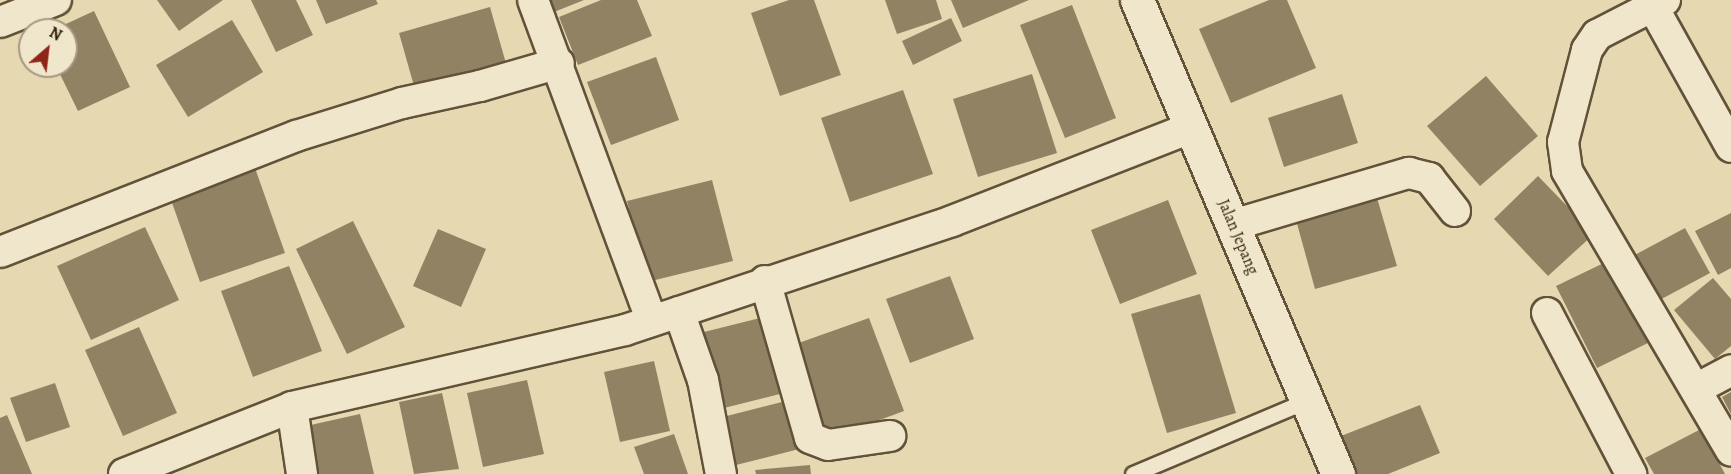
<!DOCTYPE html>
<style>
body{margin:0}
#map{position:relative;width:1731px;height:474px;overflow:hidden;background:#e6d8b1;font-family:Alegreya,serif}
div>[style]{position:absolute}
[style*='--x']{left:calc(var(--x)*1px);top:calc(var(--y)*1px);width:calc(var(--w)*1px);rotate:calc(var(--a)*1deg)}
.building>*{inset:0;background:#918264}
.roads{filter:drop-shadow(2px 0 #615239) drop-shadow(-2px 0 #615239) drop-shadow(0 2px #615239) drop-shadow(0 -2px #615239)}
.lane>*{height:15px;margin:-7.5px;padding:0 7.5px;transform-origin:7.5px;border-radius:7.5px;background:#efe6cc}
.street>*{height:30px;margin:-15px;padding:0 15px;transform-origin:15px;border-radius:15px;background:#efe6cc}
.secondary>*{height:33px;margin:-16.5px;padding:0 16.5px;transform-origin:16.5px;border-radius:16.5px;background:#efe6cc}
span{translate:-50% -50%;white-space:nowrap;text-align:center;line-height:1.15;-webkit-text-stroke:4.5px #efe6cc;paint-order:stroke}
.street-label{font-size:16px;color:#352511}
.north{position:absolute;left:18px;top:18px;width:60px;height:60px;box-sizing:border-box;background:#efe6cc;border:2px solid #a59981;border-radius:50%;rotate:28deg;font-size:16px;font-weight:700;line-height:24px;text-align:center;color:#352511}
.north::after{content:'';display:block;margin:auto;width:21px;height:27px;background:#8f2418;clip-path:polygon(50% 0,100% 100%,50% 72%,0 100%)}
</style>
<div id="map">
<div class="building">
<i style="clip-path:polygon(157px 0,223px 0,179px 31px)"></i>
<i style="clip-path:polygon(251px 0,296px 0,313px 35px,276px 52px)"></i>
<i style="clip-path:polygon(316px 0,376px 0,378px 4px,326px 24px)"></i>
<i style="clip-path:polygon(549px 0,584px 0,554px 12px)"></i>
<i style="clip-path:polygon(601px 0,637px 0,652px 36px,578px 65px,559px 17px)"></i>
<i style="clip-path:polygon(789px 0,814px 0,841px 75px,780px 96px,751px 13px)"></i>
<i style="clip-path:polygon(885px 0,936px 0,942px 19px,897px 34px)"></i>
<i style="clip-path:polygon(951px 0,1029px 0,963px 28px)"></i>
<i style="clip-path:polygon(1269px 0,1287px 0,1316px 68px,1231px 103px,1199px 29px)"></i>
<i style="clip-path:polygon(1072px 5px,1116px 118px,1065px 138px,1020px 25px)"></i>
<i style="clip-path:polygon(490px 7px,507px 67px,416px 93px,399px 33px)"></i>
<i style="clip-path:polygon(94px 11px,130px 87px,78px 111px,56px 66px,66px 66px,66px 30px,53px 30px)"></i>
<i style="clip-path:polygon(951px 18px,962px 41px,913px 65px,902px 41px)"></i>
<i style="clip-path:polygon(232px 20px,263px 72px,188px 117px,156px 65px)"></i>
<i style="clip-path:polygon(656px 57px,679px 120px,611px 145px,587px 82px)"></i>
<i style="clip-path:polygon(1032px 74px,1057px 153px,978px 177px,953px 99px)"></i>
<i style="clip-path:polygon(1486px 76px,1538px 136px,1480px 186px,1427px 126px)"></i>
<i style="clip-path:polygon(903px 90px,933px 174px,850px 202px,821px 118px)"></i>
<i style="clip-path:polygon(1342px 94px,1358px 143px,1284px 167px,1268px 118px)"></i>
<i style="clip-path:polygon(255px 168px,285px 253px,200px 282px,170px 197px)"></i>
<i style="clip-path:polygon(1538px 176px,1594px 234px,1548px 276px,1494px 219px)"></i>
<i style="clip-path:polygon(712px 180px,733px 261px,647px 282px,627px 201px)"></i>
<i style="clip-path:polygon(1377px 198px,1397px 266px,1315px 289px,1296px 220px)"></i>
<i style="clip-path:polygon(1168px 200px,1197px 274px,1120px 304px,1091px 230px)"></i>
<i style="clip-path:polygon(1731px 213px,1731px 268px,1718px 275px,1695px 231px)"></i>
<i style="clip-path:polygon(353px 221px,405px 327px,347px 354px,296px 249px)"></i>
<i style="clip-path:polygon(145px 227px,179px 300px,91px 340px,57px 266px)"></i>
<i style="clip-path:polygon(1685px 228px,1710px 273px,1656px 302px,1631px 257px)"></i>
<i style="clip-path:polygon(438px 229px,486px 249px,461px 307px,413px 286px)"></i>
<i style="clip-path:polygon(1610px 260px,1650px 342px,1597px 368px,1556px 286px)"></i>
<i style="clip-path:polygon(289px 266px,322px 351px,253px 377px,221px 291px)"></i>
<i style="clip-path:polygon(950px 276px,974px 339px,910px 363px,886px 299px)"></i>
<i style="clip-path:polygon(1713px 278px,1731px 299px,1731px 346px,1715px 359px,1674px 310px)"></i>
<i style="clip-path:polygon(1200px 294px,1236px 413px,1167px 433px,1131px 314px)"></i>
<i style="clip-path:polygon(764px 317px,784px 393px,724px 408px,704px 332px)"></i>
<i style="clip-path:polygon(869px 318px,904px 411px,828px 439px,793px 345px)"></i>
<i style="clip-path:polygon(139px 327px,177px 413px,123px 436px,85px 350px)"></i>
<i style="clip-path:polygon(654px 361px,670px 431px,620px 442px,604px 372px)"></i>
<i style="clip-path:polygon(527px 380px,544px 454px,483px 467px,467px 393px)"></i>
<i style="clip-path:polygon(55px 383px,70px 427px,26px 442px,10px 398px)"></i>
<i style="clip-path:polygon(1731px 392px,1731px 414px,1722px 397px)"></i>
<i style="clip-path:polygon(442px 393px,459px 469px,414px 474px,399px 402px)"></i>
<i style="clip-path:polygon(794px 399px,807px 447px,728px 467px,715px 419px)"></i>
<i style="clip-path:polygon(1420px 405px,1440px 453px,1388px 474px,1356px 474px,1341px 436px)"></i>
<i style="clip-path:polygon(360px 414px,374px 474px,317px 474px,306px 426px)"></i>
<i style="clip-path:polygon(7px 415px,32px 474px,0 474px,0 418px)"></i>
<i style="clip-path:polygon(1701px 429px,1725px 474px,1654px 474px,1645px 458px)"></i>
<i style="clip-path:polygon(674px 434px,688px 474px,644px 474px,634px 447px)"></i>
<i style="clip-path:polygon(810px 465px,811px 474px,756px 474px,755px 470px)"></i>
</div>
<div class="roads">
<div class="lane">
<i style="--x:1133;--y:474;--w:190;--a:-22.9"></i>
</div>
<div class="street">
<i style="--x:533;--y:0;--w:342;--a:69.7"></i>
<i style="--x:1665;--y:0;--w:76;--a:152.8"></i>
<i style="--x:1597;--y:35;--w:18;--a:124"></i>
<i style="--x:1587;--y:50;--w:95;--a:104.6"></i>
<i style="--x:1563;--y:142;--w:29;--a:82"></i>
<i style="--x:1567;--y:171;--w:324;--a:59.6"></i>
<i style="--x:1653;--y:7;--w:160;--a:60.9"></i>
<i style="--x:0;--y:22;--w:60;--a:-21.4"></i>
<i style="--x:1233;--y:225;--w:184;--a:-16.5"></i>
<i style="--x:1409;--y:173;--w:21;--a:14"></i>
<i style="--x:1429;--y:178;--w:42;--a:51.8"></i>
<i style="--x:0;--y:252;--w:318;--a:-21.4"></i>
<i style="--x:296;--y:136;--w:111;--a:-17.3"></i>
<i style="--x:402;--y:103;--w:80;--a:-12.3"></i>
<i style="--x:480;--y:86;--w:82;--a:-16.2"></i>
<i style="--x:765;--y:281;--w:163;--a:74"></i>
<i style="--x:810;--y:438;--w:19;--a:21"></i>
<i style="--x:828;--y:445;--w:63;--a:-8.3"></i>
<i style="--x:679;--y:312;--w:72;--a:70.6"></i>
<i style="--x:703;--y:380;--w:96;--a:79.2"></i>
<i style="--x:1547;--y:313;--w:182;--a:62.4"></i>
<i style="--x:1696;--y:389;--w:40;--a:-28"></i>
<i style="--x:292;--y:407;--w:68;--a:81.5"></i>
<i style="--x:124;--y:474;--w:181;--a:-21.7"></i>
<i style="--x:292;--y:407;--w:342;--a:-13"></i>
<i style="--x:625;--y:330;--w:345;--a:-18.4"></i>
<i style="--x:952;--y:221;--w:256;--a:-21.3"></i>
</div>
<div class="secondary">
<i style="--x:1137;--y:0;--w:515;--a:67.02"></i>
</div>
</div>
<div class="street-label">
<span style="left:1238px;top:237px;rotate:67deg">Jalan Jepang</span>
</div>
<div class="north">N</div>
</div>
